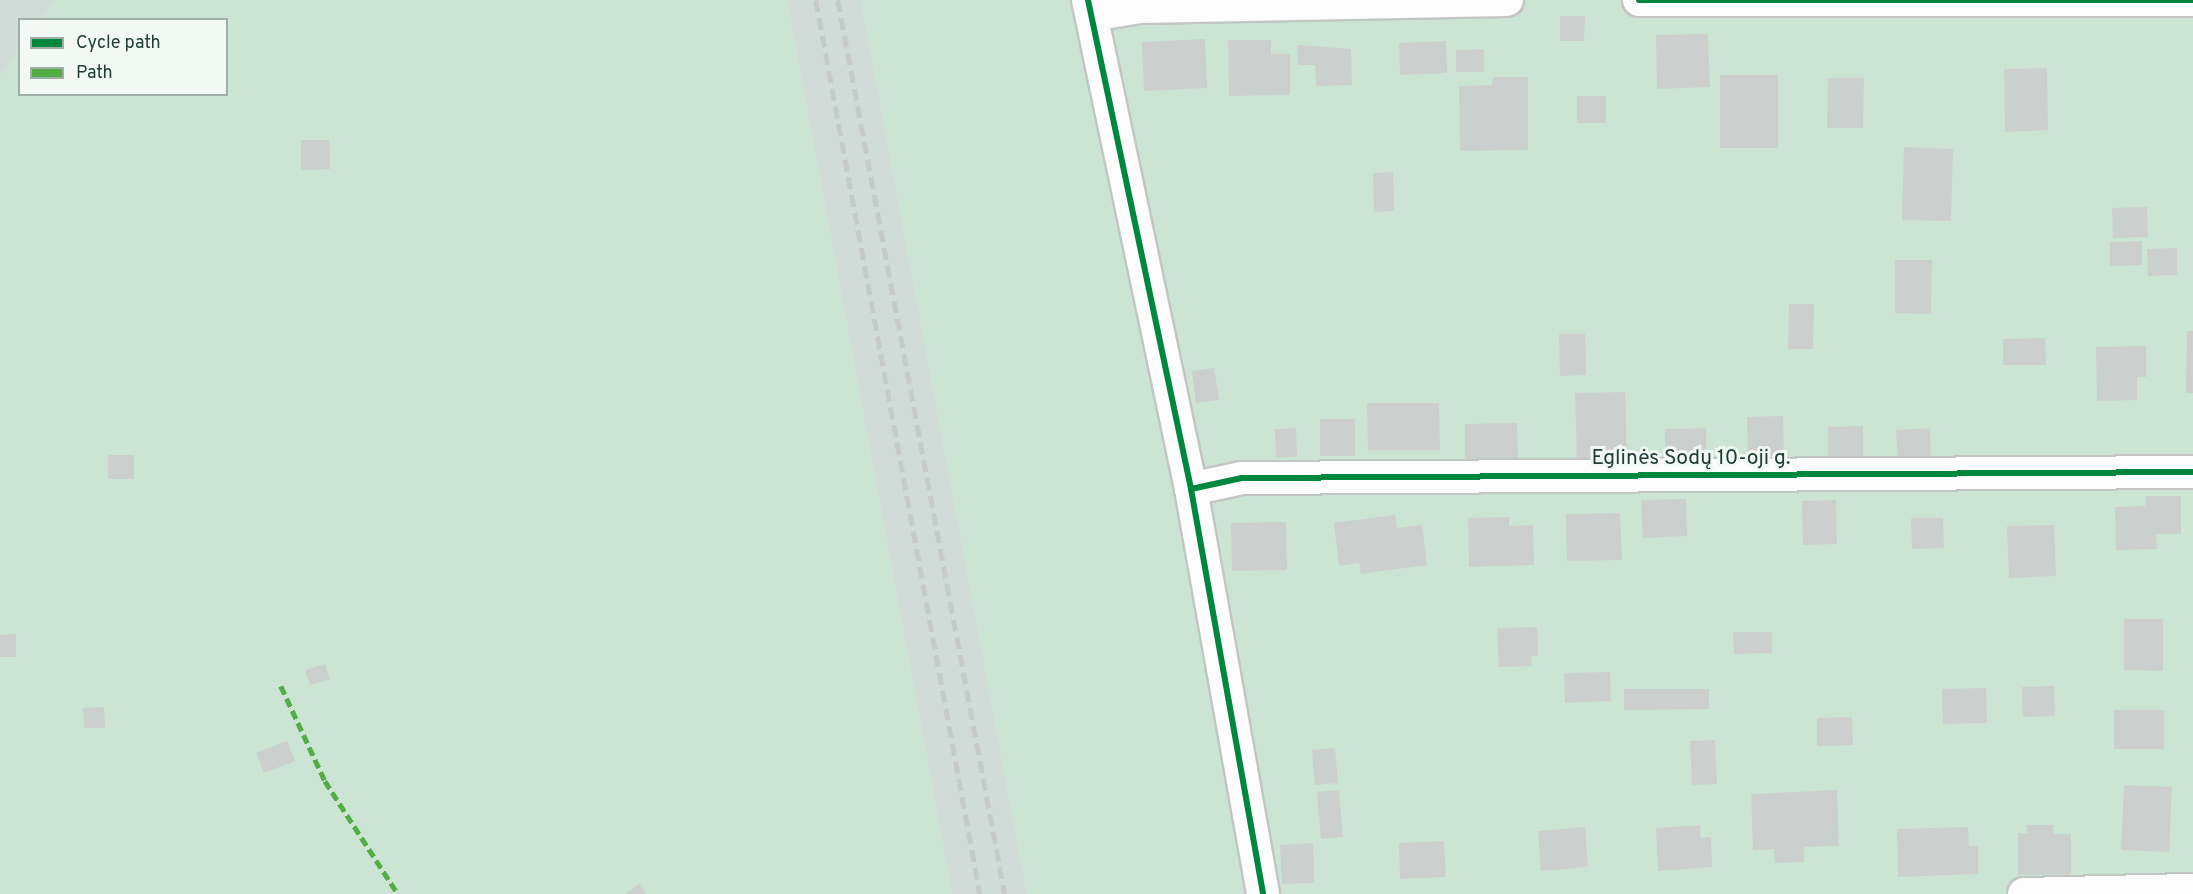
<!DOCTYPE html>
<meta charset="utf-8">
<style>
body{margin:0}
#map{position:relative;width:2193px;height:894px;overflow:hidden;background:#e4e9e7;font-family:Overpass,sans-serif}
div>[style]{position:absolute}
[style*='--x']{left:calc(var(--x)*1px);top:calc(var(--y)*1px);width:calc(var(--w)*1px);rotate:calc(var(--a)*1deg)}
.built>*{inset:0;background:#d1dbd7}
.green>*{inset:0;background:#cce4d3}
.building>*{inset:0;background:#cbd0ce}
.roads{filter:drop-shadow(2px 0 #c1c6c4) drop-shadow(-2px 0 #c1c6c4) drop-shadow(0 2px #c1c6c4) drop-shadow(0 -2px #c1c6c4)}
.street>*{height:32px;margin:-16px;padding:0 16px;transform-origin:16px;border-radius:16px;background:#fbfcfb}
.rail>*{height:4.5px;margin-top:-2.25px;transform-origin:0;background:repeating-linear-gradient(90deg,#c6cbc9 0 12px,transparent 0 18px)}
.quiet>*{height:4.5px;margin-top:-2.25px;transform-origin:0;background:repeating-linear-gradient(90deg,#52ad45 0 9px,transparent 0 13.5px)}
.cycleway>*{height:6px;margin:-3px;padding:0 3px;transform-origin:3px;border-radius:3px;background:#00873e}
span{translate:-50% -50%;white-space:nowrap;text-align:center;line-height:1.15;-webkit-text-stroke:6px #f2f9f5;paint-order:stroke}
.street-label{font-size:21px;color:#203e36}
.legend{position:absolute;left:18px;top:18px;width:210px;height:78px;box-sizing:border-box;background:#f2f9f5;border:2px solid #9eaea9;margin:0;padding:8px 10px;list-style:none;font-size:18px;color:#203e36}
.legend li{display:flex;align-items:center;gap:12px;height:30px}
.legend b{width:30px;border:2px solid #9eaea9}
</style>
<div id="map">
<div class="built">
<i style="clip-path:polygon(0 0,55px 0,41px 19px,20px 20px,19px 50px,0 77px)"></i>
<i style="clip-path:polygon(787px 0,861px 0,1027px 894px,952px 894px)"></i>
</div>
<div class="green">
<i style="clip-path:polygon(55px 0,787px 0,952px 894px,0 894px,0 77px,19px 50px,20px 94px,226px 94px,226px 20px,41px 19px)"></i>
<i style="clip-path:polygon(861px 0,2193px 0,2193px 894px,1027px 894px)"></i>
</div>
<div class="building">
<i style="clip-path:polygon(1560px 16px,1585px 16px,1584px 41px,1560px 41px)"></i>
<i style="clip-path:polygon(1708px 34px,1710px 87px,1657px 89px,1656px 35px)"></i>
<i style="clip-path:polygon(1205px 39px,1207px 88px,1144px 91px,1142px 42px)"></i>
<i style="clip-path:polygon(1228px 40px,1271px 40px,1271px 54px,1290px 54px,1290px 95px,1229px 96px)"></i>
<i style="clip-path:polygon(1446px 41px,1447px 73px,1400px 75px,1399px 43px)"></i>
<i style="clip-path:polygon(1297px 45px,1351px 49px,1352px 85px,1316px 86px,1315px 65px,1298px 65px)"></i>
<i style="clip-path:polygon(1484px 49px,1484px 72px,1456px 72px,1456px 50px)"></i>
<i style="clip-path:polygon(2047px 68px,2048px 130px,2005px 132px,2004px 69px)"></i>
<i style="clip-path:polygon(1720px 75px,1778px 75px,1778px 148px,1720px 148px)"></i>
<i style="clip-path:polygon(1493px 77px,1528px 77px,1528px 150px,1460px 151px,1459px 86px,1492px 85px)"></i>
<i style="clip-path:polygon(1828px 78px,1864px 78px,1863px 128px,1827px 128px)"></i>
<i style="clip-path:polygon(1577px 96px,1606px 96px,1606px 123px,1577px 123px)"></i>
<i style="clip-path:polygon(301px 140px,329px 140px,330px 169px,301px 170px)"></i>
<i style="clip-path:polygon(1904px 147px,1953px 149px,1951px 221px,1902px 220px)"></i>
<i style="clip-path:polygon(1393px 172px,1394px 211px,1374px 212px,1373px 173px)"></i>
<i style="clip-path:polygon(2147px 207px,2148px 237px,2113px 238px,2112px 208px)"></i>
<i style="clip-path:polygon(2142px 241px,2142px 265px,2110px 266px,2110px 242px)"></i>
<i style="clip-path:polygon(2177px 248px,2177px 275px,2148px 276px,2147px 249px)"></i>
<i style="clip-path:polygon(1895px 260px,1932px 260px,1931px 314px,1895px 313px)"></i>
<i style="clip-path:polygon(1789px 304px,1814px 304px,1813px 349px,1788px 349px)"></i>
<i style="clip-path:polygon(2187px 331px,2193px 331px,2193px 393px,2186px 393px)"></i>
<i style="clip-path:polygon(1559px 334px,1585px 334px,1586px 375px,1560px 376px)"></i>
<i style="clip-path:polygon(2045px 338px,2046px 365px,2003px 365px,2003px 339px)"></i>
<i style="clip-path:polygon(2146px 346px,2146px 377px,2137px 377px,2137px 400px,2097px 401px,2096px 347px)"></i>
<i style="clip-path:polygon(1214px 368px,1219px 400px,1196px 403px,1192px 371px)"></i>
<i style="clip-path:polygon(1625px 392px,1627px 461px,1577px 462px,1575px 393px)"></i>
<i style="clip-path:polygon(1367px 403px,1439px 403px,1440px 450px,1368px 450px)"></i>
<i style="clip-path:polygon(1783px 416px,1784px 460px,1748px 461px,1747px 417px)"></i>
<i style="clip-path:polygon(1320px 419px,1355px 419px,1355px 456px,1320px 456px)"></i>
<i style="clip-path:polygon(1517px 423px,1518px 460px,1465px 461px,1465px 424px)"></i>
<i style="clip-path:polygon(1863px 426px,1863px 463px,1828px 463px,1828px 427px)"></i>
<i style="clip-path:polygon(1296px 428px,1297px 457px,1276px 458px,1275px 429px)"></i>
<i style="clip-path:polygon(1706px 428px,1706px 461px,1665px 461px,1665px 429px)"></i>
<i style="clip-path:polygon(1930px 428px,1931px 463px,1898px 464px,1896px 430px)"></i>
<i style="clip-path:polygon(108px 455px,134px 455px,134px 479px,108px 479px)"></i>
<i style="clip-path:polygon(2146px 496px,2181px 496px,2181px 534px,2156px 534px,2157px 549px,2116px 550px,2115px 507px,2145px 506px)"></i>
<i style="clip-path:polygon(1686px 499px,1687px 536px,1643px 538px,1641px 500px)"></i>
<i style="clip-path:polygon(1836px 500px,1837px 544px,1803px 545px,1802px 501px)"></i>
<i style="clip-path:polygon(1620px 513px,1622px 560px,1567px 561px,1566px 514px)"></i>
<i style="clip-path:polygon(1395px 515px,1397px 528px,1422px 525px,1427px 565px,1361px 574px,1359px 563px,1339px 566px,1334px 523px)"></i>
<i style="clip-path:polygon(1509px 517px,1509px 526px,1533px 525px,1534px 565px,1469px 567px,1468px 518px)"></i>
<i style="clip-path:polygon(1911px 518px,1943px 518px,1944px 548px,1912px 549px)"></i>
<i style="clip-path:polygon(1286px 522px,1287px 570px,1232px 571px,1231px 523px)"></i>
<i style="clip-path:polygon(2054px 525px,2056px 576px,2009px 578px,2007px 526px)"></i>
<i style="clip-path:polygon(2124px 619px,2163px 619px,2163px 671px,2124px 670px)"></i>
<i style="clip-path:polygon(1537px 627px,1538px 655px,1531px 656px,1532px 666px,1499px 667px,1497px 628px)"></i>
<i style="clip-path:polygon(1733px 632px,1772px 632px,1772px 653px,1734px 654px)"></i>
<i style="clip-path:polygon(16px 634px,16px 657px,0 657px,0 635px)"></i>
<i style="clip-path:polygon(325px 664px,330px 679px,310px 685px,305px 670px)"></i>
<i style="clip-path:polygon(1610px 672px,1611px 701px,1565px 703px,1564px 673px)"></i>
<i style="clip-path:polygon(2054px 686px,2055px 716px,2023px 717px,2022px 687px)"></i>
<i style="clip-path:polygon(1986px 688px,1987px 723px,1943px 724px,1942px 689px)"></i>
<i style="clip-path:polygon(1624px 689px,1709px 689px,1709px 709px,1624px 710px)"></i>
<i style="clip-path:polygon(104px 707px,105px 728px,84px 728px,83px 708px)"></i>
<i style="clip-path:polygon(2114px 710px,2164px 710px,2164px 749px,2114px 749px)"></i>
<i style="clip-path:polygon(1852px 717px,1853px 745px,1817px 746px,1817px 718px)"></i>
<i style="clip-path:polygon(1715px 740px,1717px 784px,1692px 785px,1690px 741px)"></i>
<i style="clip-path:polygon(287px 741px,295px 761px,264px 773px,256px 753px)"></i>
<i style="clip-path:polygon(1335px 748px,1338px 783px,1315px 785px,1312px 750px)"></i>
<i style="clip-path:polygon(2124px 785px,2172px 787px,2169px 852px,2121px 850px)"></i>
<i style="clip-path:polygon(1339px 790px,1343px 837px,1321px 839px,1317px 792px)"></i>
<i style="clip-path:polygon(1837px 790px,1839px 846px,1804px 847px,1804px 862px,1775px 863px,1774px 849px,1753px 850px,1751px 794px)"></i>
<i style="clip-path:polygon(1700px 825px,1701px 838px,1711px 837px,1712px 867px,1658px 871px,1656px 828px)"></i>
<i style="clip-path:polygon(2026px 825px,2054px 825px,2053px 834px,2071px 834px,2071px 874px,2018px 875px,2018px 833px,2027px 833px)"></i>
<i style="clip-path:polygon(1585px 827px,1588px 867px,1541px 871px,1538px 831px)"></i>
<i style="clip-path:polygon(1968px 827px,1969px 846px,1978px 846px,1978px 874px,1898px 877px,1897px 829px)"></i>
<i style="clip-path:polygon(1444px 841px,1446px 877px,1400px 879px,1399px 843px)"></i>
<i style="clip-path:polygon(1313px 843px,1314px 883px,1282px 884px,1280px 845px)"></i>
<i style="clip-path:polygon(639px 884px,646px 894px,625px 894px)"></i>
</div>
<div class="roads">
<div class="street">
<i style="--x:1088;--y:0;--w:500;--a:78.1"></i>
<i style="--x:1191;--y:489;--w:411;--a:79.9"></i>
<i style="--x:1639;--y:0;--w:554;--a:0"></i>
<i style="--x:1092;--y:15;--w:49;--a:-9.5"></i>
<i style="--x:1140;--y:7;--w:367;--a:-1.1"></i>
<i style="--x:1191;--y:489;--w:52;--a:-12.2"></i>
<i style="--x:1242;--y:478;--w:951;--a:-0.36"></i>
<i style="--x:2024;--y:894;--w:169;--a:-1.4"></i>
</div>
</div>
<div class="rail">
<i style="--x:816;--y:0;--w:909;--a:79.6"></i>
<i style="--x:838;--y:0;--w:909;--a:79.42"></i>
</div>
<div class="quiet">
<i style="--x:281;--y:686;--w:105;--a:65.1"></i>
<i style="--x:325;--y:781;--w:135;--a:57.1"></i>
</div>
<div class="cycleway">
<i style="--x:1088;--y:0;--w:500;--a:78.1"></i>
<i style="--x:1191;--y:489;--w:411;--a:79.9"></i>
<i style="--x:1639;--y:0;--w:554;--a:0"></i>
<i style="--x:1191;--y:489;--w:52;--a:-12.2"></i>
<i style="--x:1242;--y:478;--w:951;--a:-0.36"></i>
</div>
<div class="street-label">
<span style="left:1691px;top:459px">Eglinės Sodų 10-oji g.</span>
</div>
<ul class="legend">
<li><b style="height:8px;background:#00873e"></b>Cycle path</li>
<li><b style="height:8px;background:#52ad45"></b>Path</li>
</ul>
</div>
